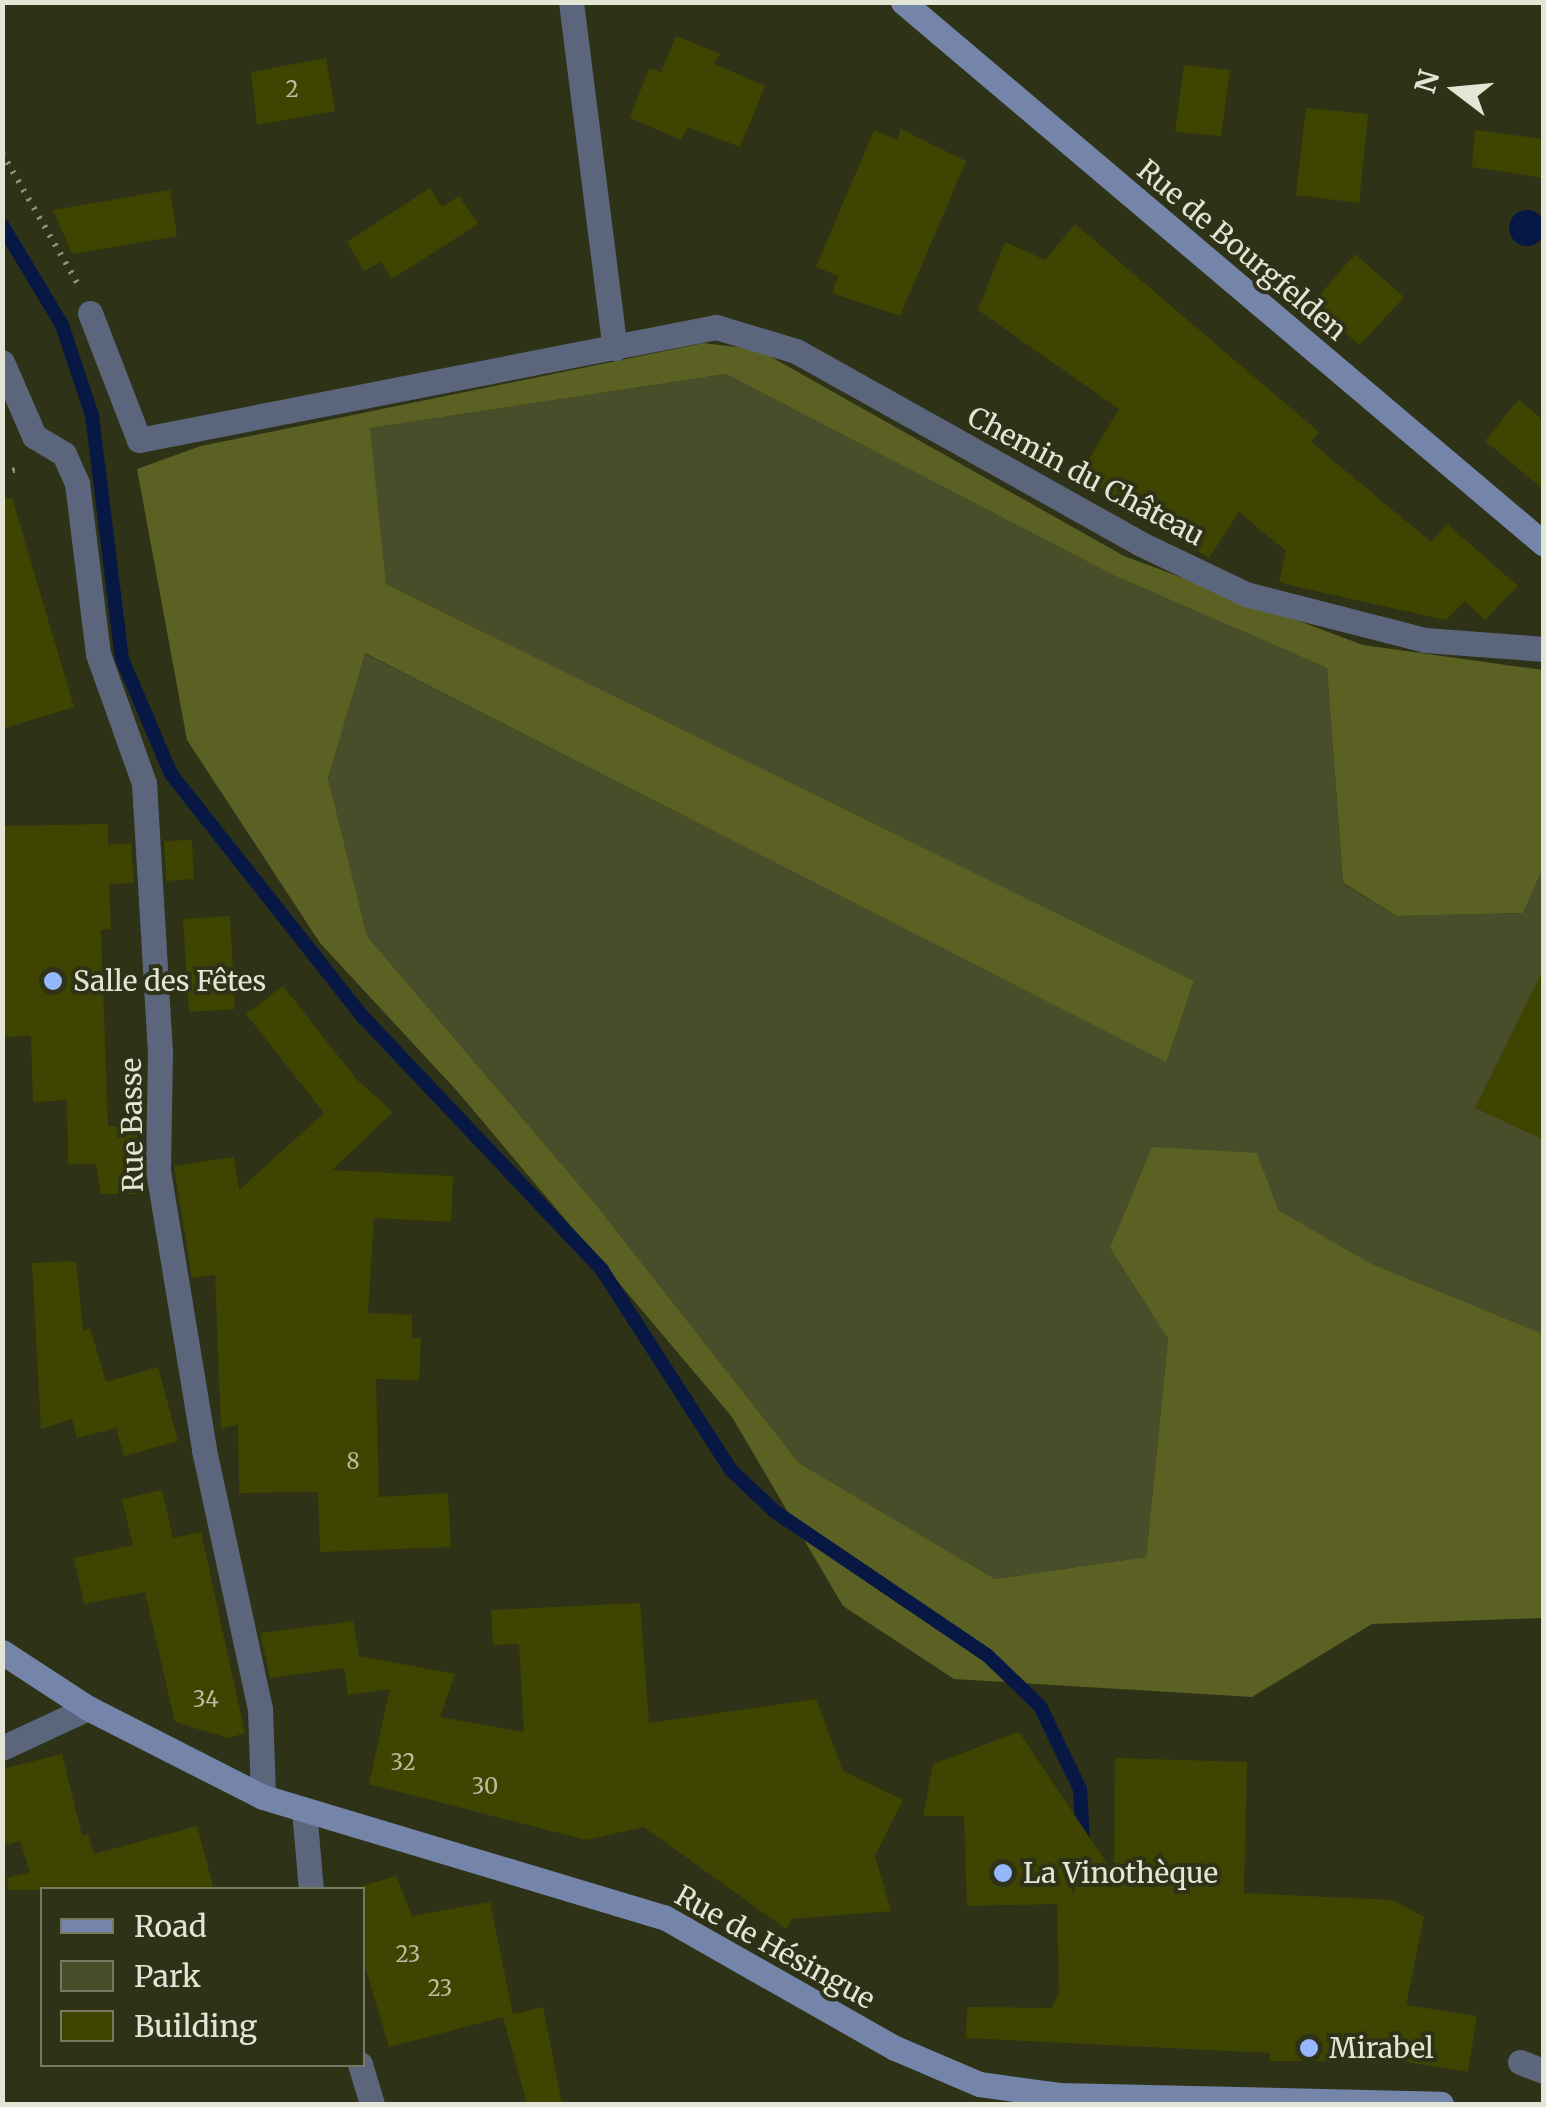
<!DOCTYPE html>
<meta charset="utf-8">
<style>
body{margin:0}
#map{position:relative;width:1546px;height:2107px;overflow:hidden;background:#2e3217;font-family:Merriweather,serif}
div>[style]{position:absolute}
[style*='--x']{left:calc(var(--x)*1px);top:calc(var(--y)*1px);width:calc(var(--w)*1px);rotate:calc(var(--a)*1deg)}
.green>*{inset:0;background:#494e2a}
.forest>*{inset:0;background:#5a6123}
.water>*{inset:0;background:#071844}
.round{border-radius:50%}
.stream>*{height:14px;margin:-7px;padding:0 7px;transform-origin:7px;border-radius:7px;background:#071844}
.building>*{inset:0;background:#3f4500}
.path>*{height:6px;margin-top:-3px;transform-origin:0;background:repeating-linear-gradient(90deg,#8b8e78 0 2.5px,transparent 0 10.5px)}
.lane>*{height:25px;margin:-12.5px;padding:0 12.5px;transform-origin:12.5px;border-radius:12.5px;background:#5b667d}
.street>*{height:25px;margin:-12.5px;padding:0 12.5px;transform-origin:12.5px;border-radius:12.5px;background:#5b667d}
.secondary>*{height:25px;margin:-12.5px;padding:0 12.5px;transform-origin:12.5px;border-radius:12.5px;background:#7485a9}
.dots>*{width:28px;height:28px;translate:-50% -50%;box-sizing:border-box;border:5px solid #2e3217;border-radius:50%}
span{translate:-50% -50%;white-space:nowrap;text-align:center;line-height:1.15;-webkit-text-stroke:8px #2e3217;paint-order:stroke}
.number-label{font-size:22px;color:#babda0}
.number-label span{-webkit-text-stroke-width:0}
.street-label{font-size:28px;color:#e3e5d5}
.poi-label{font-size:28px;color:#e3e5d5}
.left{translate:0 -50%;text-align:left}
.frame{position:absolute;inset:0;border:5px solid #e3e5d5;pointer-events:none}
.legend{position:absolute;left:40px;top:1887px;width:325px;height:180px;box-sizing:border-box;background:#2e3217;border:2px solid #767a63;margin:0;padding:12px 18px;list-style:none;font-size:30px;color:#e3e5d5}
.legend li{display:flex;align-items:center;gap:20px;height:50px}
.legend b{width:50px;border:2px solid #767a63}
.north{position:absolute;left:1406px;top:40px;width:100px;height:100px;-webkit-text-stroke:8px #2e3217;paint-order:stroke;rotate:286deg;font-size:28px;font-weight:700;line-height:40px;text-align:center;color:#e3e5d5}
.north::after{content:'';display:block;margin:auto;width:35px;height:45px;background:#e3e5d5;clip-path:polygon(50% 0,100% 100%,50% 72%,0 100%)}
</style>
<div id="map">
<div class="green">
<i style="clip-path:polygon(726px 374px,1113px 575px,1327px 668px,1343px 884px,1397px 916px,1523px 913px,1543px 868px,1543px 1334px,1370px 1263px,1277px 1210px,1257px 1153px,1110px 1248px,1168px 1339px,1146px 1557px,995px 1579px,799px 1463px,593px 1201px,367px 936px,328px 778px,364px 653px,1165px 1061px,1194px 982px,386px 584px,369px 428px)"></i>
</div>
<div class="forest">
<i style="clip-path:polygon(704px 343px,759px 350px,1124px 556px,1363px 645px,1543px 670px,1543px 868px,1523px 913px,1397px 916px,1343px 883px,1327px 668px,1113px 575px,726px 374px,370px 428px,386px 584px,1194px 981px,1166px 1062px,365px 653px,328px 778px,367px 936px,593px 1201px,799px 1463px,995px 1579px,1146px 1557px,1168px 1339px,1110px 1248px,1152px 1147px,1257px 1153px,1278px 1210px,1370px 1263px,1543px 1334px,1543px 1618px,1372px 1624px,1252px 1697px,954px 1679px,843px 1606px,732px 1417px,457px 1091px,320px 943px,187px 740px,137px 469px,201px 446px)"></i>
</div>
<div class="water">
<i class="round" style="left:1509px;top:210px;width:36px;height:36px"></i>
</div>
<div class="stream">
<i style="--x:2;--y:225;--w:117;--a:59"></i>
<i style="--x:62;--y:325;--w:95;--a:71.6"></i>
<i style="--x:92;--y:415;--w:246;--a:83"></i>
<i style="--x:122;--y:659;--w:125;--a:66.9"></i>
<i style="--x:171;--y:774;--w:311;--a:51.7"></i>
<i style="--x:364;--y:1018;--w:347;--a:46.6"></i>
<i style="--x:602;--y:1270;--w:238;--a:57.2"></i>
<i style="--x:731;--y:1470;--w:59;--a:43.6"></i>
<i style="--x:774;--y:1511;--w:258;--a:34.1"></i>
<i style="--x:988;--y:1656;--w:72;--a:43.9"></i>
<i style="--x:1040;--y:1706;--w:92;--a:64.3"></i>
<i style="--x:1080;--y:1789;--w:52;--a:86.7"></i>
</div>
<div class="building">
<i style="clip-path:polygon(676px 36px,720px 54px,714px 64px,765px 86px,740px 147px,688px 127px,681px 140px,630px 118px,649px 68px,661px 72px)"></i>
<i style="clip-path:polygon(326px 58px,335px 111px,257px 125px,251px 72px)"></i>
<i style="clip-path:polygon(1184px 65px,1230px 70px,1221px 136px,1175px 132px)"></i>
<i style="clip-path:polygon(1306px 108px,1368px 114px,1359px 203px,1296px 195px)"></i>
<i style="clip-path:polygon(901px 129px,966px 161px,900px 316px,832px 293px,838px 276px,816px 267px,874px 130px,897px 140px)"></i>
<i style="clip-path:polygon(1475px 130px,1544px 139px,1544px 178px,1472px 167px)"></i>
<i style="clip-path:polygon(430px 188px,442px 207px,459px 196px,478px 224px,392px 279px,381px 262px,364px 271px,347px 242px)"></i>
<i style="clip-path:polygon(170px 190px,177px 236px,72px 254px,53px 210px)"></i>
<i style="clip-path:polygon(1075px 224px,1319px 432px,1311px 442px,1431px 542px,1447px 524px,1518px 586px,1485px 620px,1465px 601px,1446px 620px,1306px 589px,1279px 582px,1286px 551px,1239px 512px,1209px 558px,1079px 476px,1119px 409px,978px 310px,1005px 242px,1045px 260px)"></i>
<i style="clip-path:polygon(1355px 254px,1404px 297px,1360px 345px,1311px 305px)"></i>
<i style="clip-path:polygon(1519px 399px,1544px 421px,1544px 490px,1485px 441px)"></i>
<i style="clip-path:polygon(12px 498px,74px 707px,2px 729px,2px 499px)"></i>
<i style="clip-path:polygon(108px 824px,108px 845px,131px 843px,134px 883px,109px 884px,111px 929px,101px 930px,108px 1126px,137px 1130px,137px 1194px,101px 1194px,96px 1164px,68px 1164px,67px 1100px,33px 1102px,31px 1036px,2px 1037px,2px 826px)"></i>
<i style="clip-path:polygon(192px 840px,194px 879px,166px 881px,164px 841px)"></i>
<i style="clip-path:polygon(230px 916px,235px 1009px,189px 1012px,183px 919px)"></i>
<i style="clip-path:polygon(1544px 968px,1544px 1140px,1475px 1108px)"></i>
<i style="clip-path:polygon(283px 986px,358px 1081px,393px 1112px,332px 1170px,453px 1176px,451px 1222px,374px 1218px,368px 1313px,412px 1315px,412px 1338px,421px 1338px,419px 1380px,376px 1379px,379px 1497px,448px 1493px,451px 1547px,320px 1552px,318px 1492px,239px 1493px,238px 1424px,221px 1429px,215px 1275px,192px 1278px,174px 1166px,234px 1157px,239px 1190px,324px 1113px,246px 1014px)"></i>
<i style="clip-path:polygon(76px 1261px,83px 1331px,90px 1328px,106px 1382px,158px 1367px,178px 1441px,124px 1456px,116px 1428px,77px 1438px,72px 1419px,41px 1429px,32px 1263px)"></i>
<i style="clip-path:polygon(162px 1490px,173px 1538px,201px 1532px,245px 1733px,228px 1738px,175px 1722px,145px 1592px,84px 1604px,74px 1558px,133px 1545px,122px 1499px)"></i>
<i style="clip-path:polygon(640px 1603px,649px 1723px,816px 1699px,843px 1771px,903px 1800px,875px 1856px,891px 1911px,792px 1919px,786px 1929px,644px 1827px,586px 1840px,369px 1784px,390px 1689px,348px 1695px,344px 1668px,270px 1678px,260px 1633px,353px 1621px,359px 1656px,455px 1674px,440px 1717px,524px 1732px,519px 1644px,493px 1645px,491px 1610px)"></i>
<i style="clip-path:polygon(1019px 1732px,1114px 1874px,1115px 1758px,1247px 1762px,1244px 1893px,1393px 1900px,1424px 1917px,1406px 2005px,1477px 2016px,1468px 2072px,1400px 2061px,1270px 2061px,1270px 2053px,966px 2038px,967px 2007px,1052px 2008px,1059px 1992px,1057px 1904px,967px 1906px,964px 1816px,923px 1816px,933px 1764px)"></i>
<i style="clip-path:polygon(62px 1754px,82px 1835px,88px 1834px,94px 1854px,197px 1826px,214px 1890px,8px 1890px,7px 1878px,30px 1872px,20px 1841px,2px 1846px,2px 1769px)"></i>
<i style="clip-path:polygon(396px 1876px,412px 1916px,490px 1902px,513px 2014px,543px 2007px,562px 2104px,527px 2104px,503px 2017px,389px 2047px,362px 1956px,362px 1886px)"></i>
</div>
<div class="path">
<i style="--x:2;--y:153;--w:151;--a:59.9"></i>
<i style="--x:2;--y:472;--w:20;--a:-9"></i>
</div>
<div class="lane">
<i style="--x:2;--y:362;--w:81;--a:66.6"></i>
<i style="--x:34;--y:436;--w:35;--a:31"></i>
<i style="--x:1520;--y:2062;--w:26;--a:21"></i>
</div>
<div class="street">
<i style="--x:571;--y:2;--w:349;--a:82.8"></i>
<i style="--x:90;--y:313;--w:136;--a:68.9"></i>
<i style="--x:139;--y:440;--w:588;--a:-11.08"></i>
<i style="--x:716;--y:327;--w:84;--a:16.7"></i>
<i style="--x:796;--y:351;--w:393;--a:29.2"></i>
<i style="--x:1139;--y:543;--w:119;--a:25.5"></i>
<i style="--x:1246;--y:594;--w:185;--a:14.4"></i>
<i style="--x:1425;--y:640;--w:119;--a:4.3"></i>
<i style="--x:64;--y:454;--w:32;--a:66"></i>
<i style="--x:77;--y:483;--w:172;--a:83"></i>
<i style="--x:98;--y:654;--w:137;--a:70.4"></i>
<i style="--x:144;--y:783;--w:269;--a:86.6"></i>
<i style="--x:160;--y:1052;--w:119;--a:91"></i>
<i style="--x:158;--y:1171;--w:283;--a:80.6"></i>
<i style="--x:204;--y:1450;--w:265;--a:77.8"></i>
<i style="--x:260;--y:1709;--w:88;--a:88"></i>
<i style="--x:2;--y:1748;--w:95;--a:-24.9"></i>
<i style="--x:304;--y:1810;--w:80;--a:85"></i>
<i style="--x:360;--y:2064;--w:42;--a:73.3"></i>
</div>
<div class="secondary">
<i style="--x:903;--y:2;--w:839;--a:40.22"></i>
<i style="--x:2;--y:1652;--w:103;--a:33.1"></i>
<i style="--x:88;--y:1708;--w:196;--a:27"></i>
<i style="--x:263;--y:1797;--w:419;--a:16.7"></i>
<i style="--x:664;--y:1917;--w:266;--a:29.6"></i>
<i style="--x:895;--y:2048;--w:91;--a:23.2"></i>
<i style="--x:979;--y:2084;--w:81;--a:7.8"></i>
<i style="--x:1059;--y:2095;--w:382;--a:1.3"></i>
</div>
<div class="dots">
<i style="left:53px;top:981px;background:#95b7fd"></i>
<i style="left:1003px;top:1873px;background:#95b7fd"></i>
<i style="left:1309px;top:2048px;background:#95b7fd"></i>
</div>
<div class="number-label">
<span style="left:292px;top:90px">2</span>
<span style="left:353px;top:1462px">8</span>
<span style="left:206px;top:1700px">34</span>
<span style="left:403px;top:1763px">32</span>
<span style="left:485px;top:1787px">30</span>
<span style="left:408px;top:1955px">23</span>
<span style="left:440px;top:1989px">23</span>
</div>
<div class="street-label">
<span style="left:1242px;top:250px;rotate:40deg">Rue de Bourgfelden</span>
<span style="left:1086px;top:476px;rotate:28deg">Chemin du Château</span>
<span style="left:132px;top:1125px;rotate:-91deg">Rue Basse</span>
<span style="left:775px;top:1947px;rotate:29deg">Rue de Hésingue</span>
</div>
<div class="poi-label">
<span class="left" style="left:73px;top:981px">Salle des Fêtes</span>
<span class="left" style="left:1023px;top:1873px">La Vinothèque</span>
<span class="left" style="left:1329px;top:2048px">Mirabel</span>
</div>
<div class="frame"></div>
<ul class="legend">
<li><b style="height:12px;background:#7485a9"></b>Road</li>
<li><b style="height:28px;background:#494e2a"></b>Park</li>
<li><b style="height:28px;background:#3f4500"></b>Building</li>
</ul>
<div class="north">N</div>
</div>
